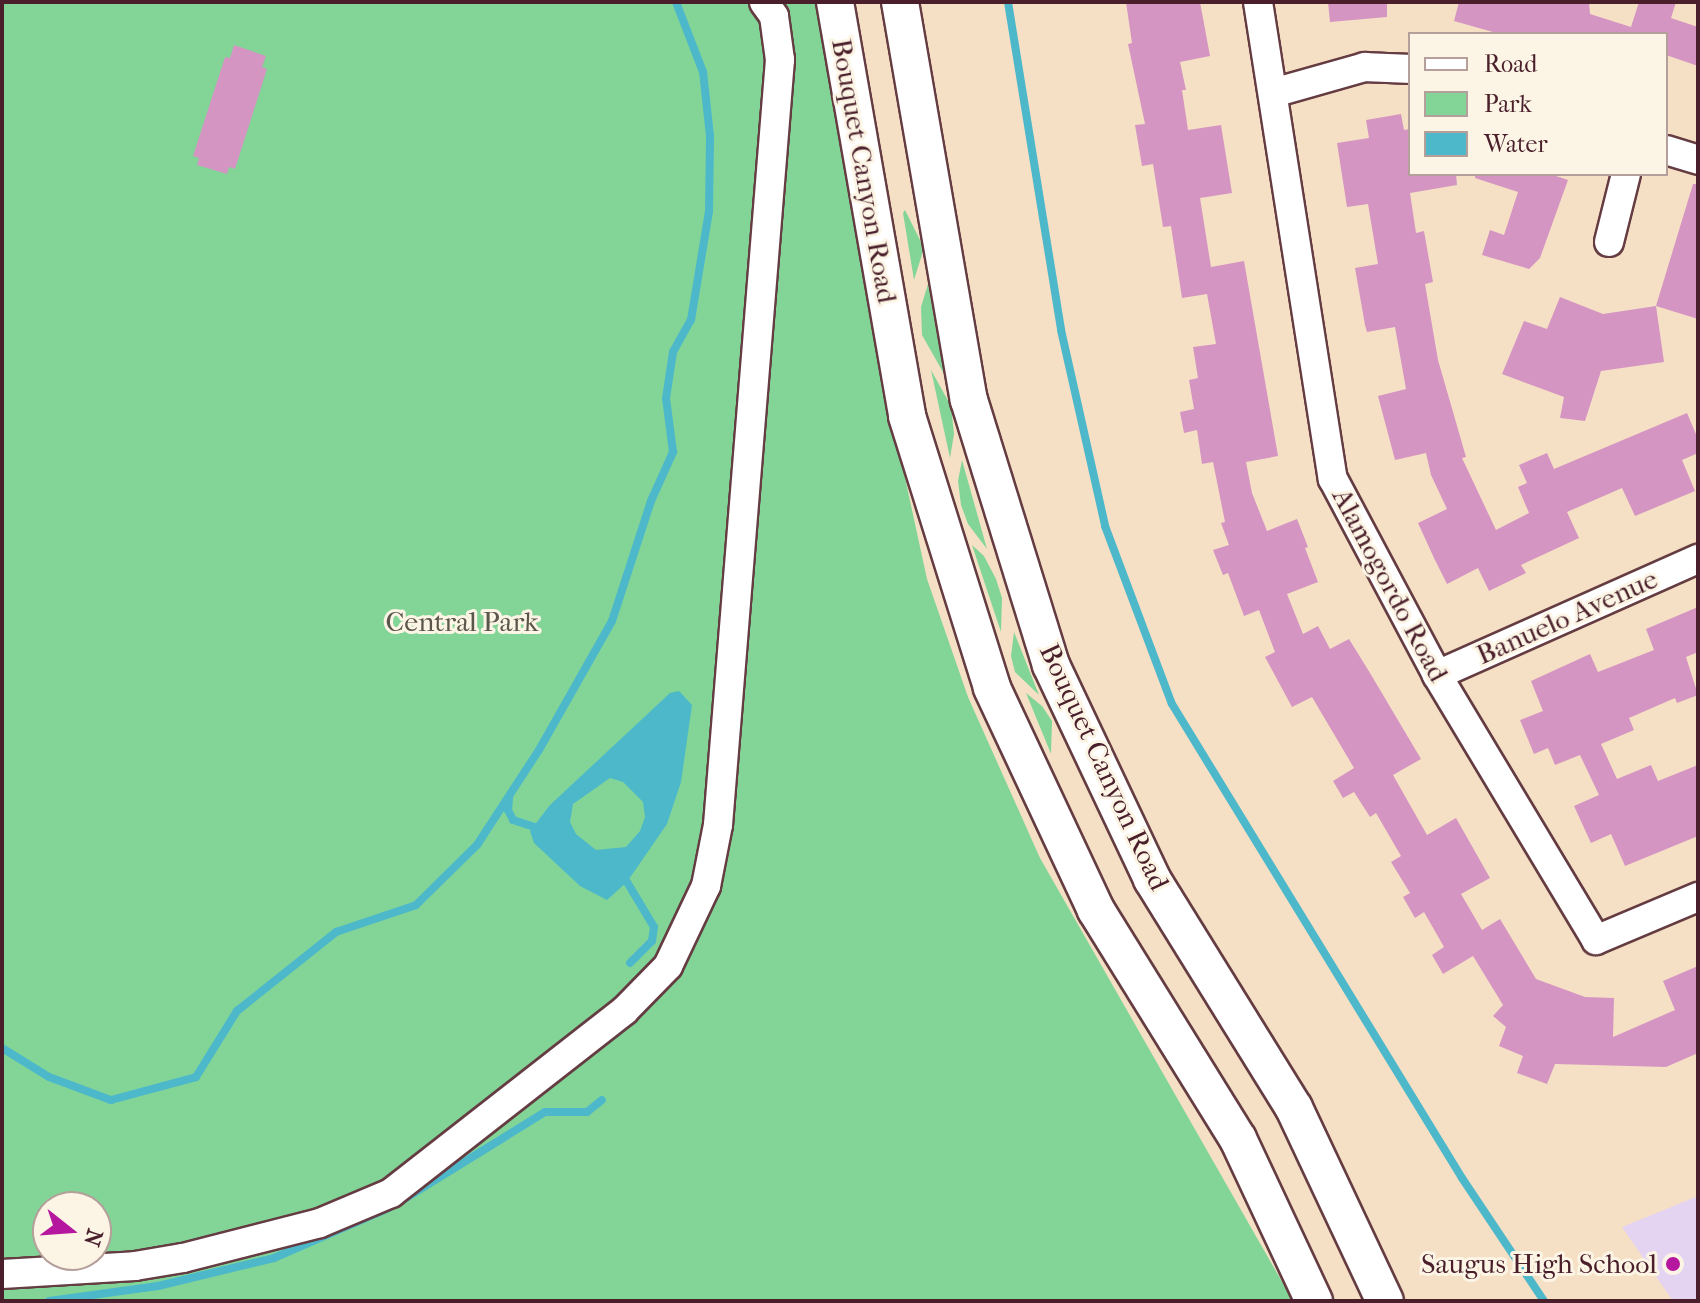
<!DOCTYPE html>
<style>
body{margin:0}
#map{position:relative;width:1700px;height:1303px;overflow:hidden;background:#f6e0c5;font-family:"IM FELL French Canon",serif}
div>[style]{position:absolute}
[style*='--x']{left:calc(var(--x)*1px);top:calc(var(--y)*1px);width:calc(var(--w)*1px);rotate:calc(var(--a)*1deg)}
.built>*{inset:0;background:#e4d3f1}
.green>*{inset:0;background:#82d597}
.water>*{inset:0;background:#4eb8cb}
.stream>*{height:8px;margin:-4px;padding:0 4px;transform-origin:4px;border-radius:4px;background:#4eb8cb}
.building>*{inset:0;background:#d495c2}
.roads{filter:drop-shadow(2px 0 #643c42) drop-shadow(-2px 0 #643c42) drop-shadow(0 2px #643c42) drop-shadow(0 -2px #643c42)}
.minor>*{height:28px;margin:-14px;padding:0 14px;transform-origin:14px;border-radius:14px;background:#fff}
.major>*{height:36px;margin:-18px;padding:0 18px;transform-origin:18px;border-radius:18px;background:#fff}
.dots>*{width:22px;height:22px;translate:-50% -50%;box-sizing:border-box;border:4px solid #fcf5e5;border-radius:50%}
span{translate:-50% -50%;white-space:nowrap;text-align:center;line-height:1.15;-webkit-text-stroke:6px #fcf5e5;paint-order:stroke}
.street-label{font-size:28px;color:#4a1f2b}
.park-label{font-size:28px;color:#5b564b}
.poi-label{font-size:28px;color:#4a1f2b}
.right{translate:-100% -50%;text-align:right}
.frame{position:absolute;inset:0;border:4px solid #4a1f2b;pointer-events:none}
.legend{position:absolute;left:1408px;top:32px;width:260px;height:144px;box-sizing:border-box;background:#fcf5e5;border:2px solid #b59f9b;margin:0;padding:10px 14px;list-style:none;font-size:24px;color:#4a1f2b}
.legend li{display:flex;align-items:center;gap:16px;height:40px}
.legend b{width:40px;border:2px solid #b59f9b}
.north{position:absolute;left:32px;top:1191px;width:80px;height:80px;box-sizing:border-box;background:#fcf5e5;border:2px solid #b59f9b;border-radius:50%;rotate:107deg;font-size:22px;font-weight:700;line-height:32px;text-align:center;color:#4a1f2b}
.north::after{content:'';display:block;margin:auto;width:28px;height:36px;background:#b5179e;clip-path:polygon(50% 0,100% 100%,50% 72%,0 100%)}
</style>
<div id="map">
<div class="built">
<i style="clip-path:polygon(1698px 1196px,1698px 1301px,1673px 1301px,1622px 1227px)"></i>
</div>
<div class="green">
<i style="clip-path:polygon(evenodd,2px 2px,818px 2px,894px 427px,927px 579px,968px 697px,1040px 858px,1293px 1301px,2px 1301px,2px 2px,48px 1207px,96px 1207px,96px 1255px,48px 1255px,48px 1207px)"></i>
<i style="clip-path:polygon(905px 210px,924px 248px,914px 280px,903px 213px)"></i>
<i style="clip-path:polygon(928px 284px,944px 374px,922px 335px,921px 307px)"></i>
<i style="clip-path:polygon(931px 370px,951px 406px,954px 434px,950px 458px)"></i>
<i style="clip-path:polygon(962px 460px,987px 549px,968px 524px,961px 505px,958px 481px)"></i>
<i style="clip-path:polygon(972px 545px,984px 556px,996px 579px,1002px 598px,1001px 632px)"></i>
<i style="clip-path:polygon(1014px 632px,1039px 695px,1015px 672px,1011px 656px)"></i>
<i style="clip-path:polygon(1026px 693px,1042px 706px,1052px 721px,1051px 754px)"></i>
</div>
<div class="water">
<i style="clip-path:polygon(evenodd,679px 691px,692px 705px,681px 782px,667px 824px,627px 882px,607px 900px,580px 886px,534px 843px,530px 831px,550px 805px,670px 693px,679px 691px,610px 778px,623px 782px,643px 802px,645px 817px,640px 831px,626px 847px,596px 850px,576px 834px,570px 822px,573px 804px,610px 778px)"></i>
</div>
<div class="stream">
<i style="--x:1008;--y:2;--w:332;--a:80.8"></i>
<i style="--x:1061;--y:330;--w:201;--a:77.3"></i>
<i style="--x:1105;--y:526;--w:190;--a:69.4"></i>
<i style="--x:1172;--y:704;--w:556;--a:58.54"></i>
<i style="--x:1462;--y:1178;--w:148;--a:56.3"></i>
<i style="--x:509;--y:799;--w:11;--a:95"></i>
<i style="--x:508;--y:810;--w:11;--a:63"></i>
<i style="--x:513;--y:820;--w:32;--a:18"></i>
<i style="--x:619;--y:877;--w:9;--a:32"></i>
<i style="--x:627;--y:882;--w:52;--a:59"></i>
<i style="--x:654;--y:927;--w:14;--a:98"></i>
<i style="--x:652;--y:941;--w:31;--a:135"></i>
<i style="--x:2;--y:1048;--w:55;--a:31.7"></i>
<i style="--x:49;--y:1077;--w:66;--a:20.4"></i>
<i style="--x:111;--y:1100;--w:88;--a:-15.1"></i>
<i style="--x:196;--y:1077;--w:78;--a:-58.2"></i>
<i style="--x:237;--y:1011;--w:127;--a:-38.6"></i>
<i style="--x:336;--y:932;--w:84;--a:-18.6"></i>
<i style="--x:416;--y:905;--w:86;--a:-44.5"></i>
<i style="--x:477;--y:845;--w:113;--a:-56.9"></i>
<i style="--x:539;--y:750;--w:148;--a:-60.5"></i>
<i style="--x:612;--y:621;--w:126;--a:-72"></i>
<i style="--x:651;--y:501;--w:54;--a:-65.8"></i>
<i style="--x:673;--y:452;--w:54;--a:-97.4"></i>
<i style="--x:666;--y:398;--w:47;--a:-81.3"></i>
<i style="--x:673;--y:352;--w:37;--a:-61"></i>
<i style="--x:691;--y:320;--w:110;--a:-80.6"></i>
<i style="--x:709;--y:211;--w:75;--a:-89.2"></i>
<i style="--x:710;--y:136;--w:64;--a:-96.2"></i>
<i style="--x:703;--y:72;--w:75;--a:-111.1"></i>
<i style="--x:401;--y:1201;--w:169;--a:-31.7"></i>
<i style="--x:545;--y:1112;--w:42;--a:0"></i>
<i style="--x:587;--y:1112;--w:19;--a:-39"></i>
<i style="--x:49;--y:1301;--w:110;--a:-7.8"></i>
<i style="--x:158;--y:1286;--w:119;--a:-13.6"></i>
<i style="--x:274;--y:1258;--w:125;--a:-23.5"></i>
</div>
<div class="building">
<i style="clip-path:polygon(1126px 2px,1200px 2px,1210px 56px,1180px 62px,1186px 90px,1182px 90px,1188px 130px,1221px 125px,1232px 193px,1200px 198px,1211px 267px,1244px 261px,1278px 456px,1246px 462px,1252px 493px,1267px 531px,1297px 519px,1308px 547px,1305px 548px,1318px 582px,1287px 594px,1303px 634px,1318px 626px,1330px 649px,1349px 639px,1370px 673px,1421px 759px,1393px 775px,1427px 835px,1456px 818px,1490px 878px,1461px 894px,1482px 930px,1500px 919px,1536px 979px,1585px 997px,1614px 998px,1613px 1037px,1675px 1010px,1663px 981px,1698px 966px,1698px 1053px,1666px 1067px,1555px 1064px,1547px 1084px,1517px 1073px,1523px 1056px,1499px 1046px,1506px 1027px,1493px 1016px,1503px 1005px,1473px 956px,1443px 974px,1432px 955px,1444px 947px,1424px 912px,1415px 918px,1403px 897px,1410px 893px,1391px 862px,1401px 856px,1376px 813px,1370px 817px,1354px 792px,1343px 798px,1333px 781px,1354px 768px,1312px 697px,1292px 707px,1265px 657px,1275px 652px,1259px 610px,1244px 616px,1228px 573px,1223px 575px,1213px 550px,1229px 545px,1221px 523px,1225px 522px,1213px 462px,1202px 464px,1197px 430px,1184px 433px,1180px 412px,1194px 409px,1189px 380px,1198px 378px,1193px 347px,1216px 344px,1207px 294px,1182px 298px,1171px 226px,1163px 227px,1153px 164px,1142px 166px,1135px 125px,1145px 124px,1128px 44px,1132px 43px)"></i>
<i style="clip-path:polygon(1328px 2px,1387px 2px,1387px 17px,1330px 22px)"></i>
<i style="clip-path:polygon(1459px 2px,1589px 2px,1590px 14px,1631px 27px,1639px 2px,1676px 2px,1671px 18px,1698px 27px,1698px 66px,1666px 55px,1666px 34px,1500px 34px,1454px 21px)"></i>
<i style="clip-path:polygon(234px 45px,266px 56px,262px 67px,267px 69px,235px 169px,229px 167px,227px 174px,197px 165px,199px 158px,193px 156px,225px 57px,230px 58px)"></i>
<i style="clip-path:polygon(1401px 114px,1404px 130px,1410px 129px,1410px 174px,1456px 174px,1457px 185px,1410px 193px,1416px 233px,1424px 231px,1433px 282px,1425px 284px,1438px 360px,1466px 457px,1462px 458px,1496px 530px,1529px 513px,1518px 487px,1527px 483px,1519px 465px,1547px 453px,1554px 469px,1687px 413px,1698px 439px,1698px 453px,1682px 460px,1695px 491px,1635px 516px,1622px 488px,1567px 512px,1579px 538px,1521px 565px,1526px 573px,1489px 591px,1478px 568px,1447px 584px,1434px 558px,1418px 523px,1447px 509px,1431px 475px,1426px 453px,1395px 460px,1378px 396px,1406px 389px,1395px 327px,1367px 332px,1365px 325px,1355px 268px,1378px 264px,1368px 204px,1347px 207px,1337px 143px,1369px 138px,1366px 120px)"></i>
<i style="clip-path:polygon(1475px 174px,1550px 174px,1568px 180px,1540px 258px,1529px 269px,1482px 255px,1490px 230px,1504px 235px,1518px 192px,1475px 178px)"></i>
<i style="clip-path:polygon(1693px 184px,1698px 184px,1698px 319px,1656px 306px)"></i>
<i style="clip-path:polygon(1560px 297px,1603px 314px,1656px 306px,1664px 362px,1601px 371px,1585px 421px,1560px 418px,1564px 397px,1502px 374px,1524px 321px,1547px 329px)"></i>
<i style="clip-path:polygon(1698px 607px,1698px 652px,1686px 657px,1698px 695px,1677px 703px,1675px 698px,1629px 718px,1634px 730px,1601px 744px,1617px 779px,1651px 765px,1658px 781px,1698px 765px,1698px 836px,1625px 866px,1611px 834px,1591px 843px,1574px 806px,1599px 795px,1580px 755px,1555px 765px,1548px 748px,1534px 754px,1520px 720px,1543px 711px,1531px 681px,1590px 654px,1598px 672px,1654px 650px,1646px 629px)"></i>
</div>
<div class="roads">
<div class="minor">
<i style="--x:1258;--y:2;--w:483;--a:81.1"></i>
<i style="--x:1333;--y:479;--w:222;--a:62"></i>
<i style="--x:1437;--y:675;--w:309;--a:59"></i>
<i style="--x:1596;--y:940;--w:111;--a:-22.9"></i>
<i style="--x:1273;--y:93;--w:96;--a:-15.8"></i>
<i style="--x:1365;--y:67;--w:45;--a:2.5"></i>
<i style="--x:1666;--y:150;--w:34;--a:17"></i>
<i style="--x:1609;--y:242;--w:70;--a:-76"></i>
<i style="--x:1437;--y:675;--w:286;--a:-24"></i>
<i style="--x:2;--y:1274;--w:133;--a:-3.4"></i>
<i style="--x:135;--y:1266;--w:49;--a:-9.5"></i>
<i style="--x:183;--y:1258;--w:141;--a:-14.3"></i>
<i style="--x:320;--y:1223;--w:77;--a:-22.9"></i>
<i style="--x:391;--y:1193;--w:296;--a:-38"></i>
<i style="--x:624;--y:1011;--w:63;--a:-45.6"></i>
<i style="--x:668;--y:966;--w:89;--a:-64.6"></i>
<i style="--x:706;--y:886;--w:62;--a:-78.9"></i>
<i style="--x:718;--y:825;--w:768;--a:-85.37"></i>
<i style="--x:780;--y:60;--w:44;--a:-97.8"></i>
<i style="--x:774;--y:16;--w:17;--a:-126"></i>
</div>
<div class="major">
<i style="--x:835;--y:2;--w:420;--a:80.1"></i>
<i style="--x:907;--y:416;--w:285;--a:72.6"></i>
<i style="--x:992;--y:688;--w:245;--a:64.9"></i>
<i style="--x:1096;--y:910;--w:269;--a:58.2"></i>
<i style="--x:1238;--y:1139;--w:179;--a:64.9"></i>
<i style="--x:900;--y:2;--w:404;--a:80.2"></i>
<i style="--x:969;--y:400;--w:277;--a:72.8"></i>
<i style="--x:1051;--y:665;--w:237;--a:64.7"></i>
<i style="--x:1152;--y:879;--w:269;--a:58.2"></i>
<i style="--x:1294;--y:1108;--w:213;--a:64.8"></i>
</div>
</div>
<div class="dots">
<i style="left:1673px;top:1264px;background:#b5179e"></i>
</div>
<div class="street-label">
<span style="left:864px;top:171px;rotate:80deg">Bouquet Canyon Road</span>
<span style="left:1390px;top:585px;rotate:62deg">Alamogordo Road</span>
<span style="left:1567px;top:617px;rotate:-24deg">Banuelo Avenue</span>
<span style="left:1104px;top:767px;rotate:65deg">Bouquet Canyon Road</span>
</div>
<div class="park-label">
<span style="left:462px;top:622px">Central Park</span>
</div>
<div class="poi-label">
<span class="right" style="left:1657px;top:1264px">Saugus High School</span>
</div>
<div class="frame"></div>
<ul class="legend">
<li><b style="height:10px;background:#fff"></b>Road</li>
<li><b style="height:22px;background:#82d597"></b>Park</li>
<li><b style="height:22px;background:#4eb8cb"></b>Water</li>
</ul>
<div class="north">N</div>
</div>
